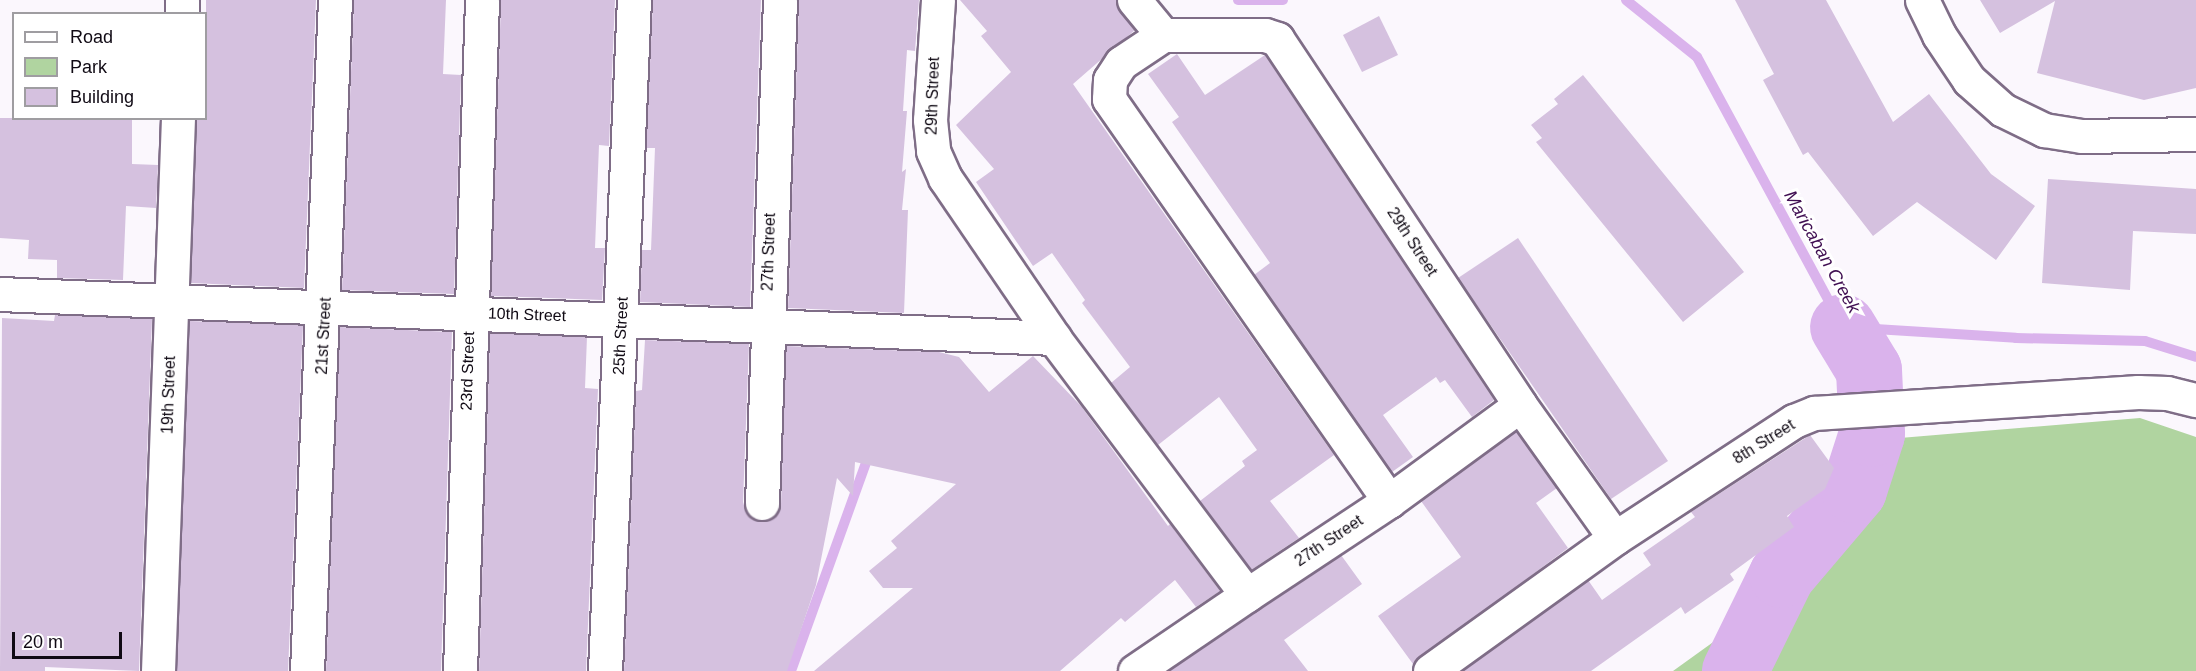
<!DOCTYPE html>
<style>
body{margin:0}
#map{position:relative;width:2196px;height:671px;overflow:hidden;background:#fbf7fd;font-family:Arial,sans-serif}
div>[style]{position:absolute}
[style*='--x']{left:calc(var(--x)*1px);top:calc(var(--y)*1px);width:calc(var(--w)*1px);rotate:calc(var(--a)*1deg)}
.green>*{inset:0;background:#b0d4a0}
.stream>*{height:10px;margin:-5px;padding:0 5px;transform-origin:5px;border-radius:5px;background:#dab3ec}
.river>*{height:66px;margin:-33px;padding:0 33px;transform-origin:33px;border-radius:33px;background:#dab3ec}
.building>*{inset:0;background:#d5c1df}
.roads{filter:drop-shadow(2px 0 #7f6d87) drop-shadow(-2px 0 #7f6d87) drop-shadow(0 2px #7f6d87) drop-shadow(0 -2px #7f6d87)}
.street>*{height:33px;margin:-16.5px;padding:0 16.5px;transform-origin:16.5px;border-radius:16.5px;background:#fff}
.secondary>*{height:33px;margin:-16.5px;padding:0 16.5px;transform-origin:16.5px;border-radius:16.5px;background:#fff}
span{translate:-50% -50%;white-space:nowrap;text-align:center;line-height:1.15;-webkit-text-stroke:6px #fff;paint-order:stroke}
.street-label{font-size:16px;color:#100a14}
.water-label{font-size:18px;color:#400f52;font-style:italic}
.legend{position:absolute;left:12px;top:12px;width:195px;height:108px;box-sizing:border-box;background:#fff;border:2px solid #9f9da1;margin:0;padding:8px 10px;list-style:none;font-size:18px;color:#100a14}
.legend li{display:flex;align-items:center;gap:12px;height:30px}
.legend b{width:30px;border:2px solid #9f9da1}
.scale{position:absolute;left:12px;top:632px;width:110px;height:27px;box-sizing:border-box;border:3px solid #100a14;border-top:0;padding-left:8px;font-size:18px;line-height:21px;white-space:nowrap;color:#100a14;-webkit-text-stroke:4px #fff;paint-order:stroke}
</style>
<div id="map">
<div class="green">
<i style="clip-path:polygon(2140px 418px,2196px 437px,2196px 671px,1673px 671px,1805px 576px,1900px 438px)"></i>
</div>
<div class="stream">
<i style="--x:1238;--y:0;--w:45;--a:0"></i>
<i style="--x:1626;--y:0;--w:91;--a:38.8"></i>
<i style="--x:1697;--y:57;--w:307;--a:61.6"></i>
<i style="--x:1843;--y:327;--w:173;--a:3.6"></i>
<i style="--x:2016;--y:338;--w:129;--a:1.3"></i>
<i style="--x:2145;--y:341;--w:53;--a:17.4"></i>
<i style="--x:791;--y:671;--w:234;--a:-70.2"></i>
</div>
<div class="river">
<i style="--x:1735;--y:671;--w:107;--a:-63.9"></i>
<i style="--x:1782;--y:575;--w:111;--a:-49.7"></i>
<i style="--x:1854;--y:490;--w:59;--a:-72.2"></i>
<i style="--x:1872;--y:434;--w:64;--a:-92.7"></i>
<i style="--x:1869;--y:370;--w:50;--a:-121.2"></i>
</div>
<div class="building">
<i style="clip-path:polygon(206px 0,316px 0,304px 288px,191px 283px,197px 119px,206px 120px)"></i>
<i style="clip-path:polygon(354px 0,446px 0,443px 74px,461px 75px,454px 294px,342px 290px)"></i>
<i style="clip-path:polygon(501px 0,615px 0,609px 146px,599px 145px,595px 248px,605px 248px,602px 300px,491px 296px)"></i>
<i style="clip-path:polygon(653px 0,761px 0,750px 307px,640px 302px,642px 250px,651px 250px,655px 148px,646px 148px)"></i>
<i style="clip-path:polygon(799px 0,919px 0,915px 51px,907px 50px,903px 111px,907px 111px,902px 172px,906px 169px,902px 210px,908px 210px,904px 313px,788px 308px)"></i>
<i style="clip-path:polygon(960px 0,1116px 0,1120px 12px,1135px 30px,1073px 84px,1334px 455px,1270px 501px,1299px 538px,1251px 570px,1200px 501px,1245px 466px,1242px 461px,1257px 450px,1219px 397px,1158px 445px,1111px 383px,1130px 367px,1082px 303px,1085px 300px,1052px 253px,1033px 266px,976px 182px,994px 169px,956px 125px,1011px 72px,981px 36px,987px 31px)"></i>
<i style="clip-path:polygon(1735px 0,1826px 0,1893px 122px,1929px 94px,1991px 174px,2035px 206px,1996px 260px,1917px 202px,1873px 236px,1808px 152px,1803px 155px,1763px 80px,1774px 74px)"></i>
<i style="clip-path:polygon(1980px 0,2196px 0,2196px 88px,2144px 100px,2037px 73px,2055px 1px,2000px 33px)"></i>
<i style="clip-path:polygon(1379px 16px,1398px 55px,1362px 72px,1343px 35px)"></i>
<i style="clip-path:polygon(1177px 54px,1205px 95px,1265px 55px,1494px 400px,1472px 417px,1445px 380px,1440px 383px,1436px 377px,1383px 415px,1413px 457px,1392px 472px,1254px 275px,1270px 263px,1172px 122px,1179px 117px,1148px 74px)"></i>
<i style="clip-path:polygon(1583px 75px,1744px 272px,1683px 322px,1536px 142px,1542px 138px,1531px 125px,1558px 104px,1554px 99px)"></i>
<i style="clip-path:polygon(0 118px,132px 118px,132px 164px,158px 165px,156px 208px,126px 206px,123px 280px,57px 278px,57px 260px,28px 259px,29px 240px,0 238px)"></i>
<i style="clip-path:polygon(2048px 179px,2196px 189px,2196px 234px,2133px 231px,2130px 290px,2042px 283px)"></i>
<i style="clip-path:polygon(1518px 238px,1668px 461px,1611px 499px,1458px 278px)"></i>
<i style="clip-path:polygon(55px 315px,152px 319px,139px 671px,45px 667px,45px 671px,0 671px,2px 318px,54px 321px)"></i>
<i style="clip-path:polygon(189px 321px,303px 325px,288px 671px,177px 671px)"></i>
<i style="clip-path:polygon(340px 327px,452px 332px,441px 671px,326px 671px)"></i>
<i style="clip-path:polygon(490px 333px,587px 337px,585px 388px,598px 389px,586px 671px,479px 671px)"></i>
<i style="clip-path:polygon(645px 340px,749px 344px,743px 502px,746px 512px,761px 522px,771px 519px,781px 504px,786px 346px,939px 352px,959px 357px,989px 392px,1033px 356px,1081px 406px,1168px 526px,1170px 524px,1220px 591px,1196px 607px,1175px 580px,1125px 622px,1121px 618px,1060px 671px,814px 671px,913px 588px,883px 588px,869px 571px,897px 548px,891px 541px,956px 484px,855px 462px,853px 496px,837px 478px,816px 585px,787px 671px,624px 671px,636px 391px,642px 390px)"></i>
<i style="clip-path:polygon(1516px 431px,1557px 488px,1536px 503px,1568px 548px,1413px 664px,1378px 616px,1461px 557px,1421px 501px)"></i>
<i style="clip-path:polygon(1810px 435px,1834px 468px,1825px 489px,1787px 516px,1794px 527px,1730px 574px,1734px 580px,1685px 614px,1681px 607px,1591px 671px,1462px 671px,1588px 580px,1602px 600px,1651px 565px,1643px 553px,1695px 517px,1691px 512px)"></i>
<i style="clip-path:polygon(1341px 555px,1362px 584px,1284px 640px,1308px 671px,1168px 671px)"></i>
</div>
<div class="roads">
<div class="street">
<i style="--x:938;--y:0;--w:120;--a:93.8"></i>
<i style="--x:930;--y:120;--w:31;--a:84"></i>
<i style="--x:933;--y:151;--w:30;--a:66"></i>
<i style="--x:945;--y:178;--w:194;--a:55.7"></i>
<i style="--x:1134;--y:0;--w:45;--a:50.4"></i>
<i style="--x:1163;--y:35;--w:102;--a:0"></i>
<i style="--x:1265;--y:35;--w:13;--a:18"></i>
<i style="--x:1277;--y:39;--w:439;--a:56.4"></i>
<i style="--x:1922;--y:0;--w:39;--a:64"></i>
<i style="--x:1939;--y:35;--w:54;--a:56.3"></i>
<i style="--x:1969;--y:80;--w:45;--a:41.4"></i>
<i style="--x:2003;--y:110;--w:46;--a:26"></i>
<i style="--x:2044;--y:130;--w:38;--a:9"></i>
<i style="--x:2082;--y:136;--w:114;--a:-1"></i>
<i style="--x:182;--y:14;--w:14;--a:-90"></i>
<i style="--x:1163;--y:35;--w:50;--a:146.3"></i>
<i style="--x:1121;--y:63;--w:20;--a:123"></i>
<i style="--x:1110;--y:80;--w:19;--a:93"></i>
<i style="--x:1109;--y:99;--w:490;--a:55.1"></i>
<i style="--x:762;--y:503;--w:503;--a:-87.95"></i>
<i style="--x:158;--y:671;--w:553;--a:-87.93"></i>
<i style="--x:307;--y:671;--w:672;--a:-87.61"></i>
<i style="--x:460;--y:671;--w:671;--a:-88.12"></i>
<i style="--x:605;--y:671;--w:672;--a:-87.53"></i>
<i style="--x:1135;--y:671;--w:135;--a:-34.2"></i>
</div>
<div class="secondary">
<i style="--x:0;--y:294;--w:1055;--a:2.39"></i>
<i style="--x:1054;--y:338;--w:321;--a:53.1"></i>
<i style="--x:1247;--y:595;--w:170;--a:-33.5"></i>
<i style="--x:1389;--y:501;--w:162;--a:-36.2"></i>
<i style="--x:1520;--y:405;--w:163;--a:54.5"></i>
<i style="--x:1430;--y:671;--w:228;--a:-35.7"></i>
<i style="--x:1615;--y:538;--w:214;--a:-33.2"></i>
<i style="--x:1794;--y:421;--w:22;--a:-22"></i>
<i style="--x:1814;--y:413;--w:325;--a:-3.7"></i>
<i style="--x:2138;--y:392;--w:29;--a:2"></i>
<i style="--x:2167;--y:393;--w:30;--a:14"></i>
</div>
</div>
<div class="street-label">
<span style="left:933px;top:96px;rotate:-88deg">29th Street</span>
<span style="left:1412px;top:242px;rotate:57deg">29th Street</span>
<span style="left:769px;top:252px;rotate:-88deg">27th Street</span>
<span style="left:527px;top:315px;rotate:2deg">10th Street</span>
<span style="left:324px;top:336px;rotate:-87deg">21st Street</span>
<span style="left:621px;top:336px;rotate:-87deg">25th Street</span>
<span style="left:468px;top:371px;rotate:-88deg">23rd Street</span>
<span style="left:169px;top:395px;rotate:-88deg">19th Street</span>
<span style="left:1764px;top:442px;rotate:-32deg">8th Street</span>
<span style="left:1329px;top:541px;rotate:-34deg">27th Street</span>
</div>
<div class="water-label">
<span style="left:1822px;top:252px;rotate:61deg">Maricaban Creek</span>
</div>
<ul class="legend">
<li><b style="height:8px;background:#fff"></b>Road</li>
<li><b style="height:16px;background:#b0d4a0"></b>Park</li>
<li><b style="height:16px;background:#d5c1df"></b>Building</li>
</ul>
<div class="scale">20 m</div>
</div>
